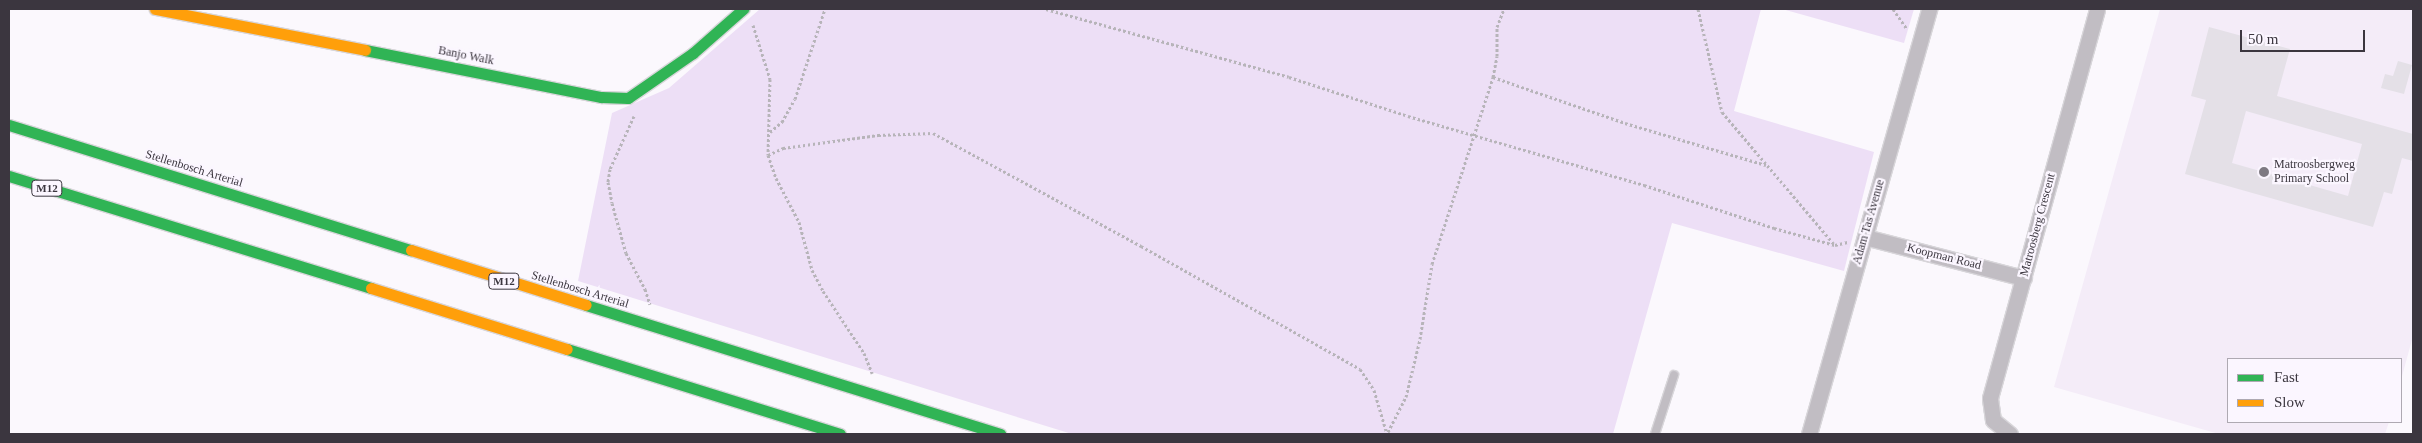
<!DOCTYPE html>
<style>
body{margin:0}
#map{position:relative;width:2422px;height:443px;overflow:hidden;background:#fbf8fd;font-family:Georgia,serif}
div>[style]{position:absolute}
[style*='--x']{left:calc(var(--x)*1px);top:calc(var(--y)*1px);width:calc(var(--w)*1px);rotate:calc(var(--a)*1deg)}
.built>*{inset:0;background:#f4ecf8}
.green>*{inset:0;background:#eddff6}
.building>*{inset:0;background:#e4e0e7}
.path>*{height:3px;margin-top:-1.5px;transform-origin:0;background:repeating-linear-gradient(90deg,#b7b4b9 0 2.5px,transparent 0 5px)}
.roads{filter:drop-shadow(1px 0 #d8d6da) drop-shadow(-1px 0 #d8d6da) drop-shadow(0 1px #d8d6da) drop-shadow(0 -1px #d8d6da)}
.lane>*{height:8px;margin:-4px;padding:0 4px;transform-origin:4px;border-radius:4px;background:#c1bdc3}
.street>*{height:15px;margin:-7.5px;padding:0 7.5px;transform-origin:7.5px;border-radius:7.5px;background:#c1bdc3}
.fast>*{height:11px;margin:-5.5px;padding:0 5.5px;transform-origin:5.5px;border-radius:5.5px;background:#30b455}
.slow>*{height:11px;margin:-5.5px;padding:0 5.5px;transform-origin:5.5px;border-radius:5.5px;background:#ff9f0a}
.dots>*{width:14px;height:14px;translate:-50% -50%;box-sizing:border-box;border:2px solid #fbf6ff;border-radius:50%}
span{translate:-50% -50%;white-space:nowrap;text-align:center;line-height:1.15;-webkit-text-stroke:4.5px #fbf6ff;paint-order:stroke}
.shield-label span{padding:1px 4px;background:#fbf6ff;border:1px solid;border-radius:4px;-webkit-text-stroke-width:0}
.shield-label{font-size:11px;color:#3b363f;font-weight:700}
.street-label{font-size:12px;color:#3b363f}
.poi-label{font-size:12px;color:#3b363f}
.left{translate:0 -50%;text-align:left}
.frame{position:absolute;inset:0;border:10px solid #3b363f;pointer-events:none}
.legend{position:absolute;left:2227px;top:358px;width:175px;height:65px;box-sizing:border-box;background:#fbf6ff;border:1px solid #aea9b2;margin:0;padding:6px 9px;list-style:none;font-size:15px;color:#3b363f}
.legend li{display:flex;align-items:center;gap:10px;height:25px}
.legend b{width:25px;border:1px solid #aea9b2}
.scale{position:absolute;left:2240px;top:30px;width:125px;height:22px;box-sizing:border-box;border:2px solid #3b363f;border-top:0;padding-left:6px;font-size:15px;line-height:18px;white-space:nowrap;color:#3b363f;-webkit-text-stroke:4px #fbf6ff;paint-order:stroke}
</style>
<div id="map">
<div class="built">
<i style="clip-path:polygon(2160px 9px,2413px 9px,2413px 336px,2401px 380px,2401px 359px,2228px 359px,2228px 422px,2389px 422px,2385px 434px,2219px 434px,2054px 387px)"></i>
</div>
<div class="green">
<i style="clip-path:polygon(760px 9px,1761px 9px,1734px 111px,1874px 152px,1844px 271px,1672px 223px,1613px 434px,1072px 434px,578px 281px,612px 113px,669px 88px)"></i>
<i style="clip-path:polygon(1782px 9px,1914px 9px,1904px 43px)"></i>
</div>
<div class="building">
<i style="clip-path:polygon(evenodd,2209px 27px,2290px 49px,2277px 96px,2413px 134px,2413px 161px,2402px 158px,2392px 194px,2384px 192px,2373px 227px,2185px 174px,2206px 100px,2191px 96px,2209px 27px,2246px 111px,2362px 144px,2348px 196px,2232px 163px,2246px 111px)"></i>
<i style="clip-path:polygon(2398px 61px,2412px 65px,2404px 94px,2381px 88px,2385px 74px,2393px 76px)"></i>
</div>
<div class="path">
<i style="--x:1046;--y:9;--w:252;--a:15.6"></i>
<i style="--x:1289;--y:77;--w:125;--a:18.1"></i>
<i style="--x:1408;--y:116;--w:246;--a:16.3"></i>
<i style="--x:1644;--y:185;--w:137;--a:18.3"></i>
<i style="--x:1774;--y:228;--w:63;--a:15.6"></i>
<i style="--x:1835;--y:245;--w:13;--a:-13"></i>
<i style="--x:1698;--y:9;--w:106;--a:76.9"></i>
<i style="--x:1722;--y:112;--w:173;--a:49.7"></i>
<i style="--x:1893;--y:9;--w:24;--a:55"></i>
<i style="--x:753;--y:25;--w:57;--a:72.5"></i>
<i style="--x:770;--y:79;--w:76;--a:91.5"></i>
<i style="--x:768;--y:155;--w:24;--a:71"></i>
<i style="--x:776;--y:178;--w:50;--a:62.4"></i>
<i style="--x:799;--y:222;--w:50;--a:74.8"></i>
<i style="--x:812;--y:270;--w:24;--a:62"></i>
<i style="--x:823;--y:291;--w:74;--a:56.5"></i>
<i style="--x:864;--y:353;--w:22;--a:68"></i>
<i style="--x:1493;--y:77;--w:140;--a:19.2"></i>
<i style="--x:1625;--y:123;--w:147;--a:16.6"></i>
<i style="--x:634;--y:116;--w:58;--a:114.4"></i>
<i style="--x:610;--y:169;--w:13;--a:99"></i>
<i style="--x:608;--y:182;--w:21;--a:79"></i>
<i style="--x:612;--y:203;--w:52;--a:74.4"></i>
<i style="--x:626;--y:253;--w:41;--a:62.2"></i>
<i style="--x:645;--y:289;--w:16;--a:72"></i>
<i style="--x:770;--y:132;--w:16;--a:-40"></i>
<i style="--x:782;--y:122;--w:26;--a:-61"></i>
<i style="--x:795;--y:99;--w:95;--a:-71.6"></i>
<i style="--x:768;--y:155;--w:17;--a:-25"></i>
<i style="--x:783;--y:148;--w:96;--a:-7.8"></i>
<i style="--x:878;--y:135;--w:55;--a:-2.1"></i>
<i style="--x:933;--y:133;--w:237;--a:28.5"></i>
<i style="--x:1141;--y:246;--w:251;--a:29.3"></i>
<i style="--x:1360;--y:369;--w:25;--a:56"></i>
<i style="--x:1374;--y:390;--w:46;--a:73.5"></i>
<i style="--x:1388;--y:432;--w:39;--a:-63"></i>
<i style="--x:1406;--y:397;--w:60;--a:-76.4"></i>
<i style="--x:1420;--y:339;--w:76;--a:-80.9"></i>
<i style="--x:1432;--y:264;--w:197;--a:-71.9"></i>
<i style="--x:1493;--y:77;--w:21;--a:-79"></i>
<i style="--x:1497;--y:56;--w:29;--a:-90"></i>
<i style="--x:1497;--y:27;--w:19;--a:-69"></i>
</div>
<div class="roads">
<div class="lane">
<i style="--x:1655;--y:434;--w:62;--a:-72.1"></i>
</div>
<div class="street">
<i style="--x:1865;--y:237;--w:164;--a:14.5"></i>
<i style="--x:1809;--y:434;--w:442;--a:-74.2"></i>
<i style="--x:2010;--y:434;--w:22;--a:-141"></i>
<i style="--x:1993;--y:420;--w:22;--a:-98"></i>
<i style="--x:1990;--y:398;--w:403;--a:-74.6"></i>
</div>
<div class="fast">
<i style="--x:365;--y:50;--w:241;--a:11.3"></i>
<i style="--x:601;--y:97;--w:27;--a:2"></i>
<i style="--x:628;--y:98;--w:79;--a:-34.7"></i>
<i style="--x:693;--y:53;--w:67;--a:-41.3"></i>
<i style="--x:9;--y:125;--w:421;--a:17.3"></i>
<i style="--x:9;--y:176;--w:379;--a:17.2"></i>
<i style="--x:586;--y:305;--w:434;--a:17.3"></i>
<i style="--x:567;--y:349;--w:286;--a:17.3"></i>
</div>
<div class="slow">
<i style="--x:155;--y:9;--w:214;--a:11"></i>
<i style="--x:411;--y:250;--w:183;--a:17.4"></i>
<i style="--x:371;--y:288;--w:205;--a:17.3"></i>
</div>
</div>
<div class="dots">
<i style="left:2264px;top:172px;background:#7e7a82"></i>
</div>
<div class="shield-label">
<span style="left:47px;top:188px">M12</span>
<span style="left:504px;top:281px">M12</span>
</div>
<div class="street-label">
<span style="left:466px;top:56px;rotate:11deg">Banjo Walk</span>
<span style="left:194px;top:169px;rotate:17deg">Stellenbosch Arterial</span>
<span style="left:1869px;top:222px;rotate:-74deg">Adam Tas Avenue</span>
<span style="left:2038px;top:225px;rotate:-75deg">Matroosberg Crescent</span>
<span style="left:1944px;top:257px;rotate:14deg">Koopman Road</span>
<span style="left:580px;top:290px;rotate:17deg">Stellenbosch Arterial</span>
</div>
<div class="poi-label">
<span class="left" style="left:2274px;top:172px">Matroosbergweg<br>Primary School</span>
</div>
<div class="frame"></div>
<ul class="legend">
<li><b style="height:6px;background:#30b455"></b>Fast</li>
<li><b style="height:6px;background:#ff9f0a"></b>Slow</li>
</ul>
<div class="scale">50 m</div>
</div>
